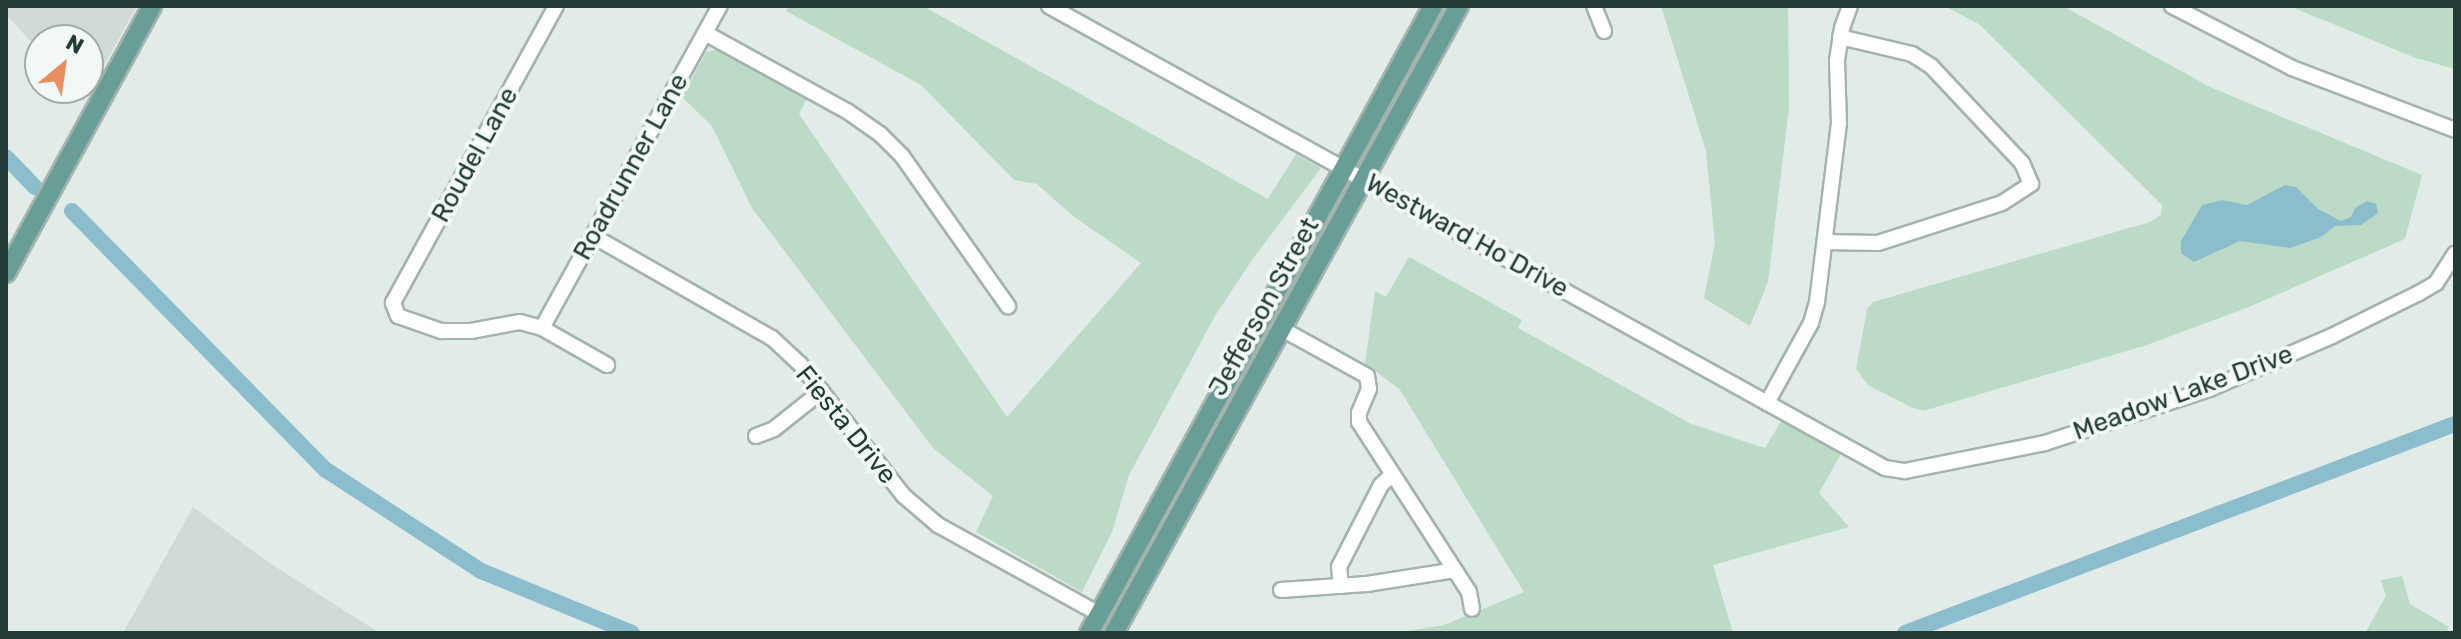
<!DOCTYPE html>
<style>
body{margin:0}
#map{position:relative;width:2461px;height:639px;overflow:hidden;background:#e1ebe7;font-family:Rubik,sans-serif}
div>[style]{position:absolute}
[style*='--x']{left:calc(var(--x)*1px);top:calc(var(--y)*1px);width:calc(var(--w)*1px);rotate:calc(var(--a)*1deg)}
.built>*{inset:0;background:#d0dbd7}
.green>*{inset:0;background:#bbdbc7}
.water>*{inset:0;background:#8cbdcd}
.river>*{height:16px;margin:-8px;padding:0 8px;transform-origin:8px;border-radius:8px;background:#8cbdcd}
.roads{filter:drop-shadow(2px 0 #a4b3ae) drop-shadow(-2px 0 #a4b3ae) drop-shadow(0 2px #a4b3ae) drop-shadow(0 -2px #a4b3ae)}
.minor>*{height:14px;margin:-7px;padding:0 7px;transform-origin:7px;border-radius:7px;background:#fff}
.major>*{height:18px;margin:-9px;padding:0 9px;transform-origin:9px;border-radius:9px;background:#689e95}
span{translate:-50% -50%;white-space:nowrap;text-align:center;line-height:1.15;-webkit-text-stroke:8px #f2f8f5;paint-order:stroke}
.street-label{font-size:26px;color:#233b36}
.frame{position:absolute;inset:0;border:8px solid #233b36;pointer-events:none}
.north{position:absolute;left:24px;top:24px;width:80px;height:80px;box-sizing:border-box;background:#f2f8f5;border:2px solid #9faca9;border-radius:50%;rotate:29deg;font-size:22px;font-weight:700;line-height:32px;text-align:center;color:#233b36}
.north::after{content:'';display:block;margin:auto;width:28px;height:36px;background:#e98e61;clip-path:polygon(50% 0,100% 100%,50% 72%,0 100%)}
</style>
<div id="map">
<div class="built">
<i style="clip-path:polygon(6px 6px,137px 6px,84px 101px,72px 88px,88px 88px,88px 40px,40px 40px,40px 52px,6px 14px)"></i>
<i style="clip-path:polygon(193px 507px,274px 566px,380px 633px,123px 633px)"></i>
</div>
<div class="green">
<i style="clip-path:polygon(789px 6px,923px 6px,1268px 199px,1296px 154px,1321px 168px,1252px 260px,1215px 316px,1129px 475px,1112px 532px,1082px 592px,976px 532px,993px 496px,933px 448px,752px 208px,712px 126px,682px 97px,706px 52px,721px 49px,808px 97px,799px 114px,1007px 417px,1141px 263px,1073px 216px,1037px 184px,1014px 180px,921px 85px,786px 11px)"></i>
<i style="clip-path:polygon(1661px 6px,1788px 6px,1789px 107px,1768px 282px,1750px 326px,1704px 298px,1715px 243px,1706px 151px)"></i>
<i style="clip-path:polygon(1944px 6px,2063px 6px,2210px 87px,2422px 175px,2405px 239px,2249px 307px,2144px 346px,1923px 411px,1911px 407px,1868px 385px,1856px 369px,1867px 309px,1873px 302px,2150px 222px,2161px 215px,2162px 205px,1979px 24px)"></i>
<i style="clip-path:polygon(2289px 6px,2455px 6px,2455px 69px,2416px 58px)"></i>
<i style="clip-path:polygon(1409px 257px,1522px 320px,1518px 328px,1691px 424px,1765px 448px,1782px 420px,1842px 452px,1819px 493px,1849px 527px,1713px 565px,1733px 633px,1396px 633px,1444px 625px,1524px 592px,1400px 390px,1365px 363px,1375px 291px,1386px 297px)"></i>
<i style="clip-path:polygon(2402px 576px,2410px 604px,2449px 627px,2446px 633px,2365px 633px,2386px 596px,2381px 580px)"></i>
</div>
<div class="water">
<i style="clip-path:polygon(2285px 185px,2296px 187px,2318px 209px,2341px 221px,2351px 217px,2355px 208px,2367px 201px,2376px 204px,2378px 213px,2361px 225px,2335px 226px,2321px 237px,2290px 248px,2240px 241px,2194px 262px,2181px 253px,2181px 241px,2202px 205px,2222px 200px,2247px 205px)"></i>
</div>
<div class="river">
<i style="--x:6;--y:157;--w:42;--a:46"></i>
<i style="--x:72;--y:211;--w:363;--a:45.6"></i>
<i style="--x:326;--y:470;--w:185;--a:33.1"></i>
<i style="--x:481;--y:571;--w:163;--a:22.3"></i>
<i style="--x:1905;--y:633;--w:588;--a:-20.81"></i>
</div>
<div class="roads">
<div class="minor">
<i style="--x:556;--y:6;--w:339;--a:118.8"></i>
<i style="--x:393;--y:303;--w:14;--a:69"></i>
<i style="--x:398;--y:316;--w:46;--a:19.2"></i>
<i style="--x:441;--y:331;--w:30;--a:0"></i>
<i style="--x:471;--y:331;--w:50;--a:-10.4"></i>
<i style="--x:520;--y:322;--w:23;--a:15"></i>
<i style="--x:542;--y:328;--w:75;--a:29.6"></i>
<i style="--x:1049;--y:6;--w:955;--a:28.93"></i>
<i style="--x:1885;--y:468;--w:20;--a:9"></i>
<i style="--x:1905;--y:471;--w:143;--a:-11.3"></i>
<i style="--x:2045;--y:443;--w:173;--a:-18.2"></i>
<i style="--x:2209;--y:389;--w:134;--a:-23.3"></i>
<i style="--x:2332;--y:336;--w:97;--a:-26.3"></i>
<i style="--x:2419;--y:293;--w:20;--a:-30"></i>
<i style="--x:2436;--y:283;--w:35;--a:-57"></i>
<i style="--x:1594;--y:6;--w:27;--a:68"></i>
<i style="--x:2172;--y:6;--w:135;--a:27.3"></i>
<i style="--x:2292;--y:68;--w:174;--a:20.8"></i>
<i style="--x:705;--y:33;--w:162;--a:28.8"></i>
<i style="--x:847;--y:111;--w:40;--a:34.9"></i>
<i style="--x:880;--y:134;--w:31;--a:45"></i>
<i style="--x:902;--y:156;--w:184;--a:54.8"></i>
<i style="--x:593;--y:236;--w:206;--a:29.7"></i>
<i style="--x:772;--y:338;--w:38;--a:43"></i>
<i style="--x:800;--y:364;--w:168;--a:51.8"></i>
<i style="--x:904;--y:496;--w:45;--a:40.5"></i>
<i style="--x:938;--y:525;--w:184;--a:28.9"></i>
<i style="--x:1825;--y:242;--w:53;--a:1.1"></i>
<i style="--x:1878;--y:243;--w:130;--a:-17.9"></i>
<i style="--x:2002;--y:203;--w:35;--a:-33"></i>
<i style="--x:2031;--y:184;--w:23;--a:-113"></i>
<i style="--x:2022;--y:163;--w:133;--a:-133.2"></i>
<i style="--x:1931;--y:66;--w:22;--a:-148"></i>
<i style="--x:1912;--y:54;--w:74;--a:-166.7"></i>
<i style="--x:542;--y:328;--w:368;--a:-61.1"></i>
<i style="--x:1282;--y:329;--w:97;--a:28.9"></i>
<i style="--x:1367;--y:376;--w:13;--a:81"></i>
<i style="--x:1369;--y:389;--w:26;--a:113"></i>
<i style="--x:1359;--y:413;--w:9;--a:90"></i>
<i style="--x:1359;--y:422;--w:202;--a:57.1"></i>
<i style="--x:1469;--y:592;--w:17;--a:80"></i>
<i style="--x:1767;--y:403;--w:91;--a:-61.2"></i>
<i style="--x:1811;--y:323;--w:22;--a:-74"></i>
<i style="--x:1817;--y:302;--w:179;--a:-83"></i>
<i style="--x:1839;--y:124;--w:64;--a:-91.8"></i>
<i style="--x:1837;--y:60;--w:32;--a:-81"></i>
<i style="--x:1842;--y:28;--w:23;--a:-70"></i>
<i style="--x:756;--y:436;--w:19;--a:-21"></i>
<i style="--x:774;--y:429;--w:61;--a:-38.4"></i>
<i style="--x:1341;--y:586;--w:19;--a:-96"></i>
<i style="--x:1339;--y:567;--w:92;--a:-62.9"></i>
<i style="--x:1381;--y:485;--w:16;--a:-43"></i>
<i style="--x:1281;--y:590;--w:86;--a:-4"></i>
<i style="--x:1367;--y:584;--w:89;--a:-9"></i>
</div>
<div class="major">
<i style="--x:6;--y:273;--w:304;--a:-61.3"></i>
<i style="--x:1089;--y:633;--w:715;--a:-61.25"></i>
<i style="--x:1114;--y:633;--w:716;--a:-61.18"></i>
</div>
</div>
<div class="street-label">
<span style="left:475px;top:155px;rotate:-61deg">Roudel Lane</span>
<span style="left:631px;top:167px;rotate:-61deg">Roadrunner Lane</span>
<span style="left:1467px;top:236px;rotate:29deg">Westward Ho Drive</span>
<span style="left:1264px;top:307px;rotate:-61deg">Jefferson Street</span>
<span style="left:2183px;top:393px;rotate:-20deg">Meadow Lake Drive</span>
<span style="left:846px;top:425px;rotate:51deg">Fiesta Drive</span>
</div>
<div class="frame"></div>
<div class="north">N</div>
</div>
